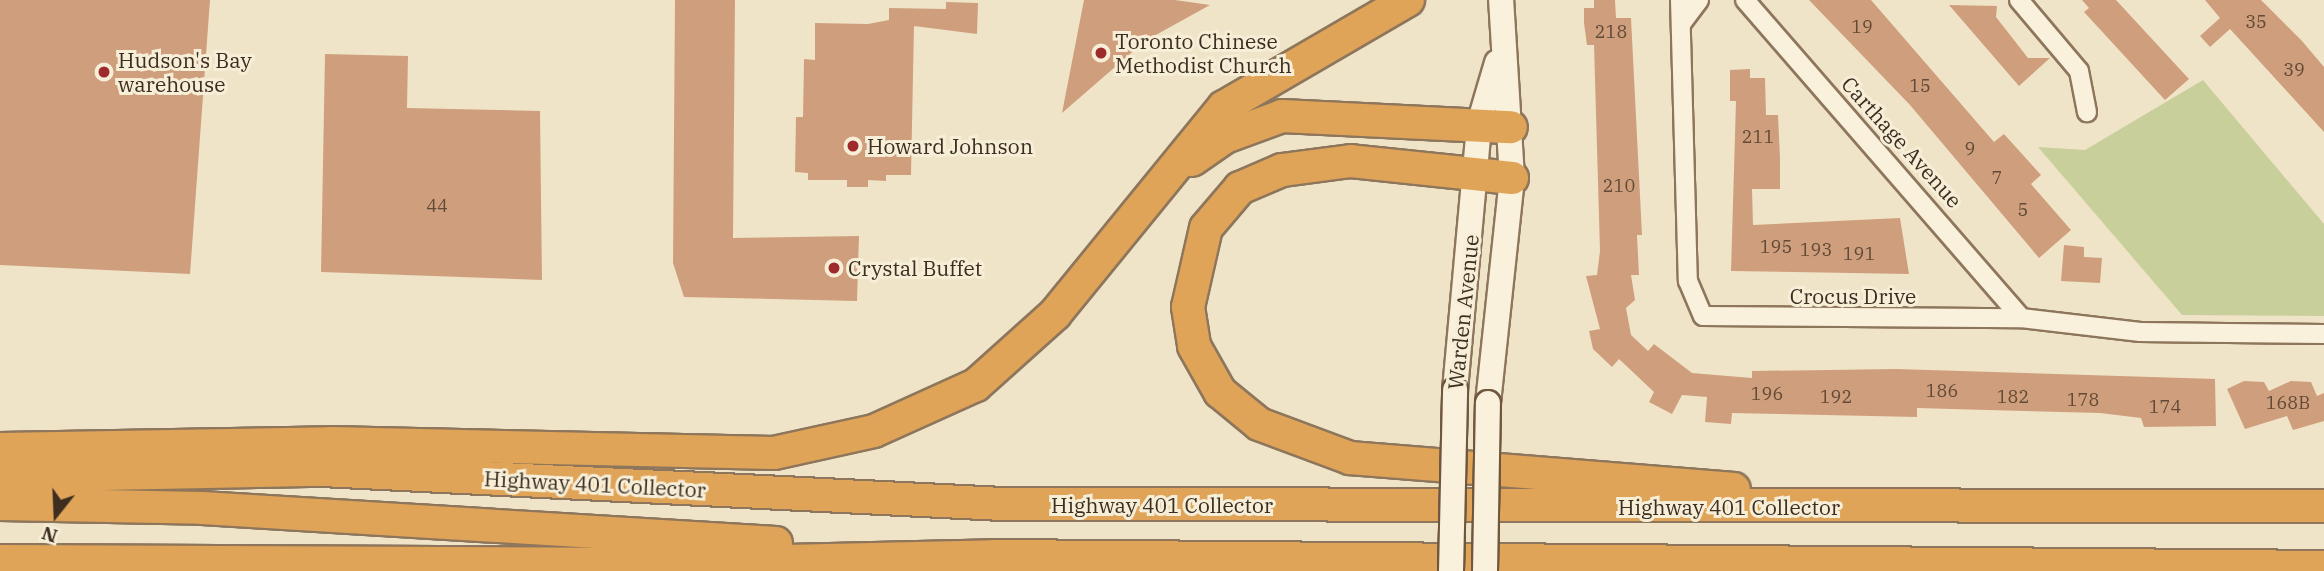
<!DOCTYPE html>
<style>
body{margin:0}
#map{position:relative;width:2324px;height:571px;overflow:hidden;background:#f0e4c8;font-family:"IBM Plex Serif",serif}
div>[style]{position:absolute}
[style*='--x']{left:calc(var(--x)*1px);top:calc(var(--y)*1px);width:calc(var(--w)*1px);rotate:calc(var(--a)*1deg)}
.green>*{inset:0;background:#c9cf9b}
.building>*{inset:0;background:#cf9f7d}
.roads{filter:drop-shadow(2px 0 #8d765c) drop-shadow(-2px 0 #8d765c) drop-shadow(0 2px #8d765c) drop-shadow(0 -2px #8d765c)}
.minor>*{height:18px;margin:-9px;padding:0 9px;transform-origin:9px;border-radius:9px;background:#faf1dc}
.secondary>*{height:24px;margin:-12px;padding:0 12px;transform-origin:12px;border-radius:12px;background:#faf1dc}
.motorway>*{height:32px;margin:-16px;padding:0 16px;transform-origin:16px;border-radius:16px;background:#e0a458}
.bridges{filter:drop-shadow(2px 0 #6f573f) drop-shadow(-2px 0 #6f573f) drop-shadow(0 2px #6f573f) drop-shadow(0 -2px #6f573f)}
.secondary-bridge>*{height:24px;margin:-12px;padding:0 12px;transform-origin:12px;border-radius:12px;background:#faf1dc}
.dots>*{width:19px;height:19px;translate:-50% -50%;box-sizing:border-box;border:4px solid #f7eed8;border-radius:50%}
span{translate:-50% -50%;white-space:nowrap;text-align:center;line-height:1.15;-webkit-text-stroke:6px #f7eed8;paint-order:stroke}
.number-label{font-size:18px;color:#624a37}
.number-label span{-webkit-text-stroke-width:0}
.poi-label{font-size:21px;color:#3d2e20}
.left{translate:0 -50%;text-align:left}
.street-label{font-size:21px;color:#3d2e20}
.north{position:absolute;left:21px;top:480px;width:70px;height:70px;-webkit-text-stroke:5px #f7eed8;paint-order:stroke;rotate:198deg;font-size:19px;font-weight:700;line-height:28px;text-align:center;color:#3d2e20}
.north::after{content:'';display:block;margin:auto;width:24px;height:32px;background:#3d2e20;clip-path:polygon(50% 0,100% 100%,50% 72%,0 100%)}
</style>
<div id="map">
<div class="green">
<i style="clip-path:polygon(2203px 80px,2324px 224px,2324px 316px,2182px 315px,2038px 147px,2085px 150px)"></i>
</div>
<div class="building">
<i style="clip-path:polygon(0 0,210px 0,190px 274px,0 265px)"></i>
<i style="clip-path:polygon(675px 0,735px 0,733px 238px,859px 236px,857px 301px,684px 297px,673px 263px)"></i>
<i style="clip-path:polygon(1084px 0,1175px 0,1210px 5px,1145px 41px,1062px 113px)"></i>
<i style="clip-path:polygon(1594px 0,1615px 0,1616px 18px,1631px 18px,1642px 235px,1637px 235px,1639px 275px,1631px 275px,1635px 300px,1626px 308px,1631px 335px,1648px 351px,1654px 344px,1692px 373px,1752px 378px,1752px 371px,1896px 369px,2215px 379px,2216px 426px,2144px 427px,2141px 418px,2100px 413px,1951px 409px,1917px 408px,1917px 417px,1732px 413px,1731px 424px,1705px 422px,1707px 397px,1682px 395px,1672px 414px,1649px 402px,1654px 392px,1619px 359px,1612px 367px,1593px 349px,1589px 331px,1600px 329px,1586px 276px,1597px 275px,1600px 251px,1594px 45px,1587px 45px,1584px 23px,1584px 8px,1594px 8px)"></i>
<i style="clip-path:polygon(1809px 0,1871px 0,1994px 142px,2004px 134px,2041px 175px,2031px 184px,2071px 230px,2039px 258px,1910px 105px)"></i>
<i style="clip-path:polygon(2082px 0,2116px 0,2189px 79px,2165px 100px,2084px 12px,2089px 8px)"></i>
<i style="clip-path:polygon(2205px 0,2261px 0,2302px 41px,2324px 67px,2324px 132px,2230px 29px,2210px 47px,2200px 36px,2220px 18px)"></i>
<i style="clip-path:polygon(946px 2px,978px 3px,977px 34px,914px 26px,911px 175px,886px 175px,886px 181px,868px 180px,868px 187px,847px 187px,847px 180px,808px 180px,808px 173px,795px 172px,796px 117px,803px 117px,804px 59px,815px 60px,815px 23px,868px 24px,889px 20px,889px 8px,946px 9px)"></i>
<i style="clip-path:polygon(1949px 5px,1997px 6px,1996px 17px,2028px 58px,2050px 58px,2019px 86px)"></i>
<i style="clip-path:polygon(325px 54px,408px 56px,407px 108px,540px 111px,542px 280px,321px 272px)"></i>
<i style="clip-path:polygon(1750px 69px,1750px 78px,1765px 78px,1766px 115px,1778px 115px,1780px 158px,1780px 189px,1752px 189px,1753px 225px,1900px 218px,1909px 274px,1731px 271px,1736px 101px,1730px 101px,1730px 70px)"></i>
<i style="clip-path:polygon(2064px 245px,2084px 247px,2084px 257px,2102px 258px,2100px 283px,2061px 281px)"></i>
<i style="clip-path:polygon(2244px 381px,2264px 382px,2269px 391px,2291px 381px,2311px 382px,2317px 396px,2324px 393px,2324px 421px,2293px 430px,2287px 416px,2245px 429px,2227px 389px)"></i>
</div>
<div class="roads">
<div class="minor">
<i style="--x:1680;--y:0;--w:281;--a:88.4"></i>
<i style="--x:1688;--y:281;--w:38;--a:67"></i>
<i style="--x:1703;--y:316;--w:318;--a:0.4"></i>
<i style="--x:2021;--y:318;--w:120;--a:6.7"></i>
<i style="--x:2140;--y:332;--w:184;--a:0.6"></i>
<i style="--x:1745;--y:0;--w:421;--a:49"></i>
<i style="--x:2019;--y:0;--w:93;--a:49.8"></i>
<i style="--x:2079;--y:71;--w:42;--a:79"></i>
<i style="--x:1681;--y:24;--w:30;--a:-53"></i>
</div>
<div class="secondary">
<i style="--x:1455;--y:390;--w:267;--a:-84.8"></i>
<i style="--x:1479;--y:124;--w:64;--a:-73.6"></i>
<i style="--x:1488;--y:403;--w:226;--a:-83.9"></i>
<i style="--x:1512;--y:178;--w:178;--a:-93.5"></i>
</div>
<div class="motorway">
<i style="--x:1192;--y:160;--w:40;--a:-34.9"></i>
<i style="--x:1225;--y:137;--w:61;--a:-20.2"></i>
<i style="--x:1282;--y:116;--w:229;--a:2.8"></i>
<i style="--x:1512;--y:178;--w:162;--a:-174"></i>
<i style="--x:1351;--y:161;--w:70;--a:172.6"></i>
<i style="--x:1282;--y:170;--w:46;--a:156.8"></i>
<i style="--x:1240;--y:188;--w:52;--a:130.4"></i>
<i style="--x:1206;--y:228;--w:81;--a:102.8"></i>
<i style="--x:1188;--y:307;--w:39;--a:81"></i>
<i style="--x:1194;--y:346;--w:53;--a:60.5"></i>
<i style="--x:1220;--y:392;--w:50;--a:39.4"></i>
<i style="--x:1259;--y:424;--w:97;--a:20.5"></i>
<i style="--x:1350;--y:458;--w:385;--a:4.6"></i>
<i style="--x:0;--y:449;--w:331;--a:-1"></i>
<i style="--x:331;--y:443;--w:443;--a:1.3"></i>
<i style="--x:774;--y:453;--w:102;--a:-12.4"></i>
<i style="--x:874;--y:431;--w:112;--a:-24.3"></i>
<i style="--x:976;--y:385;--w:106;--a:-41.9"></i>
<i style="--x:1055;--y:314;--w:267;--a:-50.8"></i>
<i style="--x:1224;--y:107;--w:213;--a:-30.2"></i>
<i style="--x:0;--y:476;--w:322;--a:-1.1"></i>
<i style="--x:322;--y:470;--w:682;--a:2.86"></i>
<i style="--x:1003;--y:504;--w:1321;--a:0.09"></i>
<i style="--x:0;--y:504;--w:202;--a:1.1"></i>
<i style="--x:202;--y:508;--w:575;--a:3.49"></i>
<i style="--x:0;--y:561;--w:653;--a:0.26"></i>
<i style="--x:653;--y:564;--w:341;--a:-1.3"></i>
<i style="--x:994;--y:556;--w:1330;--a:0.47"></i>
</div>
</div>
<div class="bridges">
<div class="secondary-bridge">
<i style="--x:1451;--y:571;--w:181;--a:-88.7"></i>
<i style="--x:1485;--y:571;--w:168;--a:-89"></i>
</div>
</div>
<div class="dots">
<i style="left:1101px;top:53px;background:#9e2a2b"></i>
<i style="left:104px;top:72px;background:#9e2a2b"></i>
<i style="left:853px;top:146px;background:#9e2a2b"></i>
<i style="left:834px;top:268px;background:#9e2a2b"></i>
</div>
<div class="number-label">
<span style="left:2256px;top:22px">35</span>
<span style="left:1862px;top:27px">19</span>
<span style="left:1611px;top:32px">218</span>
<span style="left:2294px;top:70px">39</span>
<span style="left:1920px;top:86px">15</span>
<span style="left:1758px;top:137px">211</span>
<span style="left:1970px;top:149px">9</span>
<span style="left:1997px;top:178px">7</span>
<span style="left:1619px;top:186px">210</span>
<span style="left:437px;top:206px">44</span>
<span style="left:2023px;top:210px">5</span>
<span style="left:1776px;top:247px">195</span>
<span style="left:1816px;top:250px">193</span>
<span style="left:1859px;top:254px">191</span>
<span style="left:1942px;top:391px">186</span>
<span style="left:1767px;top:394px">196</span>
<span style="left:1836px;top:397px">192</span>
<span style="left:2013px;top:397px">182</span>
<span style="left:2083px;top:400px">178</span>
<span style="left:2288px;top:403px">168B</span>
<span style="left:2165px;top:407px">174</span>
</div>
<div class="poi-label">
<span class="left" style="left:1115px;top:53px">Toronto Chinese<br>Methodist Church</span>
<span class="left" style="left:118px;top:72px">Hudson's Bay<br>warehouse</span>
<span class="left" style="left:867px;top:146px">Howard Johnson</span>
<span class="left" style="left:848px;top:268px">Crystal Buffet</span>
</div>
<div class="street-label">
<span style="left:1902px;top:142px;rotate:48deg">Carthage Avenue</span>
<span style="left:1853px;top:296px">Crocus Drive</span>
<span style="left:1463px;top:312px;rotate:-84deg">Warden Avenue</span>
<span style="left:595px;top:484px;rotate:3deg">Highway 401 Collector</span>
<span style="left:1162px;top:505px">Highway 401 Collector</span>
<span style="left:1729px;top:507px">Highway 401 Collector</span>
</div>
<div class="north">N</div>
</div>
